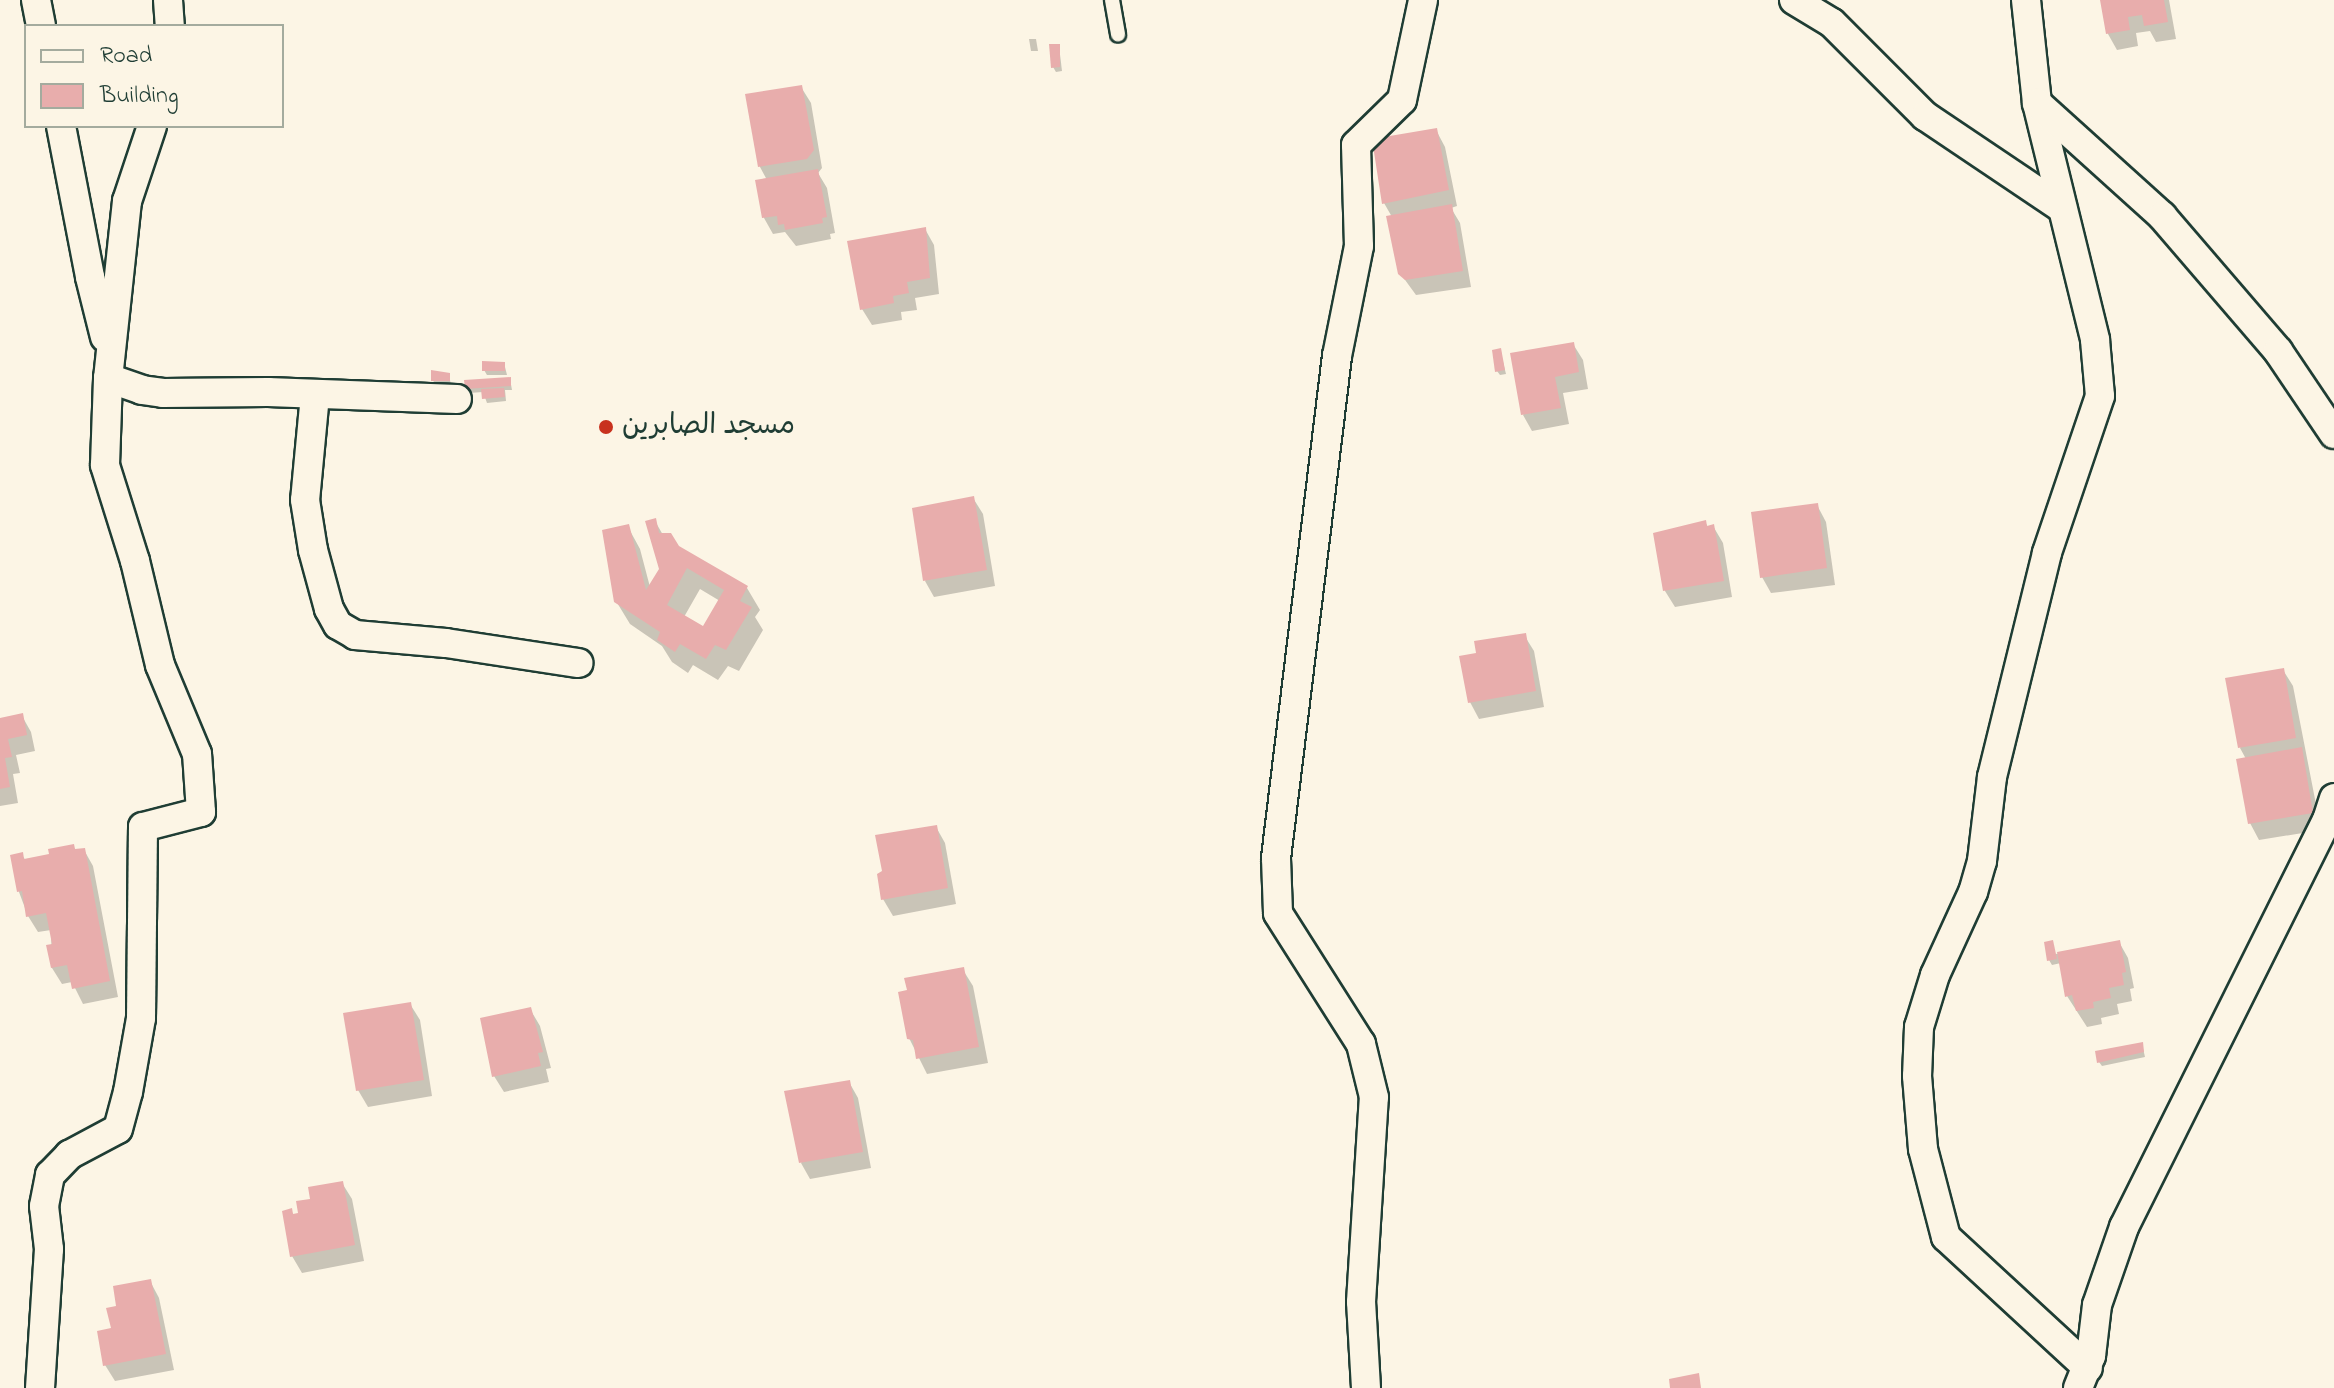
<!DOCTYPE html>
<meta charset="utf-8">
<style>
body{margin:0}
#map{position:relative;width:2334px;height:1388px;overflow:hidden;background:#fcf5e5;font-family:"Indie Flower","Playpen Sans Arabic",sans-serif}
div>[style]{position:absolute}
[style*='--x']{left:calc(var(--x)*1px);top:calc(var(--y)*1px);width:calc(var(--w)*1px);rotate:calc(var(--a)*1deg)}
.shadow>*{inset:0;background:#0003}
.building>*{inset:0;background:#e8adac}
.roads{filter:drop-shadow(2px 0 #1f3d34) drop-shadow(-2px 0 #1f3d34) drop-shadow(0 2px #1f3d34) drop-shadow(0 -2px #1f3d34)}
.service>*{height:14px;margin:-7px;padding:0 7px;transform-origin:7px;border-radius:7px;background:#fcf5e5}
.minor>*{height:28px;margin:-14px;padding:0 14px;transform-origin:14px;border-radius:14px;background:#fcf5e5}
.dots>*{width:22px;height:22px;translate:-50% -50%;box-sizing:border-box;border:4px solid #fcf5e5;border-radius:50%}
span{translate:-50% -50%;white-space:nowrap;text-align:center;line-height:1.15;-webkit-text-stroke:8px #fcf5e5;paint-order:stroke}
.poi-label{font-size:28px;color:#1f3d34}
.left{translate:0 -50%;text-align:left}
.legend{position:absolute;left:24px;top:24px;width:260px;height:104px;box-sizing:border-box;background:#fcf5e5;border:2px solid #a4ab9e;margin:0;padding:10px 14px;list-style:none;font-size:24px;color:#1f3d34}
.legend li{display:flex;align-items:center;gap:16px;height:40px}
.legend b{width:40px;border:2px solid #a4ab9e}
</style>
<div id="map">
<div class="shadow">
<i style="clip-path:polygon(2102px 0,2169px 0,2176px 39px,2156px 42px,2150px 31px,2136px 33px,2138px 46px,2117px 50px,2108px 34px)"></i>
<i style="clip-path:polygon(1029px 39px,1036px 39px,1038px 51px,1031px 51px)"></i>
<i style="clip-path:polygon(1059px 46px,1062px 71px,1056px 72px,1053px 67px)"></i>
<i style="clip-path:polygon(801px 87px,811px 103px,822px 168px,818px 173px,827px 188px,835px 233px,830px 234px,831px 239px,796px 246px,785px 232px,773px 234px,764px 218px,767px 180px,760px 167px,747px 95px)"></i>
<i style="clip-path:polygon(1436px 130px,1445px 147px,1457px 206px,1451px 208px,1460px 223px,1471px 287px,1416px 295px,1400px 273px,1392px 217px,1384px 203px)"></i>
<i style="clip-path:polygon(925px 229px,934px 245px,939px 294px,915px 298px,917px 310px,901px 312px,902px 320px,872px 325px,862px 309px)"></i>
<i style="clip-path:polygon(1573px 344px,1583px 360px,1588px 389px,1563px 393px,1569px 424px,1532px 431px,1523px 415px)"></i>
<i style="clip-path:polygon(1500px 350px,1506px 374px,1500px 375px,1497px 371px)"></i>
<i style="clip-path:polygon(504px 363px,507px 375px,487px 375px,484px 370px)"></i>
<i style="clip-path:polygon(449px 375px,451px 385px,435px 385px,433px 380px)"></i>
<i style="clip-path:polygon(510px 379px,512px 390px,505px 390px,506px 401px,487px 403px,483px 392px,469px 393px,467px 388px)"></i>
<i style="clip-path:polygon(973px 498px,983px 514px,995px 586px,934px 597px,925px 581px)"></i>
<i style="clip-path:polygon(1817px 505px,1826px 522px,1835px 585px,1771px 593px,1762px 577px)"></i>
<i style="clip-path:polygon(evenodd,655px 521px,663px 535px,678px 548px,747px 588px,760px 610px,755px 617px,763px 630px,739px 671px,728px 666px,718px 680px,693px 665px,688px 673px,672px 662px,662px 646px,630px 624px,616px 601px,628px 527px,640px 549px,650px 587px,661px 570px,655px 521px,700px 589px,720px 601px,704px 628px,684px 617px,700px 589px)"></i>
<i style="clip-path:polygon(1705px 522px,1708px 527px,1713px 526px,1723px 543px,1732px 597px,1675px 607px,1665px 591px,1656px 535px)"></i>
<i style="clip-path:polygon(1524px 635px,1534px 651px,1544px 707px,1479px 719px,1470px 702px)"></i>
<i style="clip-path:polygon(2283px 670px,2293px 686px,2321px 830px,2259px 840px,2250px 823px,2246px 759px,2240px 748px)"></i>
<i style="clip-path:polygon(22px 716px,31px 732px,35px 751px,16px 755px,20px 773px,13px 774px,18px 803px,0 806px,0 720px)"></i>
<i style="clip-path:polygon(936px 827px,945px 843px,956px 904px,893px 916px,883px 899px)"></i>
<i style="clip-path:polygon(73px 846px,76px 851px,84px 850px,93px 866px,118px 997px,83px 1004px,72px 982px,62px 984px,52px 968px,51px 930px,38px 932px,28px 916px,19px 892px,12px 857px,22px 855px,26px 861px,52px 856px)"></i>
<i style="clip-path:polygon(2119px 942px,2128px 958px,2134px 988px,2130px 989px,2132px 1001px,2117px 1004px,2119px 1014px,2101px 1018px,2102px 1024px,2087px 1027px,2067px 996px,2061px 963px,2052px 965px,2049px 960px,2056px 954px)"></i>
<i style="clip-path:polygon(963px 970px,973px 986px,988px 1063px,927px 1074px,909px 1038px)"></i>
<i style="clip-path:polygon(410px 1004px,420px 1020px,432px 1096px,368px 1107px,358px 1090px)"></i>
<i style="clip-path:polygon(530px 1009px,540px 1026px,551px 1068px,546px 1069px,549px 1082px,504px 1092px,494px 1076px)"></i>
<i style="clip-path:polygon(2142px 1044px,2145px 1057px,2102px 1066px,2099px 1062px)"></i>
<i style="clip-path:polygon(849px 1082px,858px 1098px,871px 1168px,810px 1179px,801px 1163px)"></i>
<i style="clip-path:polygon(342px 1183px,352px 1199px,364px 1261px,302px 1273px,292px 1256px,291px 1211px,294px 1215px,300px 1214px,312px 1201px)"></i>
<i style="clip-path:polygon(150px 1281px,159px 1298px,174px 1370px,115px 1381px,105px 1365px,119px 1307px)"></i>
</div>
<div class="building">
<i style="clip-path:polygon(2100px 0,2164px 0,2168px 22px,2144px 26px,2142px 15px,2128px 17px,2130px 30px,2106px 34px)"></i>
<i style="clip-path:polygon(1049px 44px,1060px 44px,1060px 67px,1051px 68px)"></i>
<i style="clip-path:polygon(802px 85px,814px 150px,807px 159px,758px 167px,745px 94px)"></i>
<i style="clip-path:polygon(1437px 128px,1449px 190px,1382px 204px,1372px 139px)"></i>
<i style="clip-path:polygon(818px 169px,827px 217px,822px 218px,823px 223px,785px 230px,784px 224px,778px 225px,777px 216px,762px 218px,755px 180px)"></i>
<i style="clip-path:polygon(1452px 204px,1463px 271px,1405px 280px,1398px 274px,1386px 216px)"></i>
<i style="clip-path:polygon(926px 227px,930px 278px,907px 282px,909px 293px,893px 296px,894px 303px,860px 310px,847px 241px)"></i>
<i style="clip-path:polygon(1574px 342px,1579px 372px,1555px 377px,1561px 408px,1521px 415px,1510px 353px)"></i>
<i style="clip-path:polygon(1501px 348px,1505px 370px,1495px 372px,1492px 350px)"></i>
<i style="clip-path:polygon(482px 361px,505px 362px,505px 371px,482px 371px)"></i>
<i style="clip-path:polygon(431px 370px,450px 373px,450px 381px,431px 381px)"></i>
<i style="clip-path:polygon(511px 377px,511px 386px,465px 389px,464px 380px)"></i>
<i style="clip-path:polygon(504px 388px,505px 397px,482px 399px,481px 389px)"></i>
<i style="clip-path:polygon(974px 496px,987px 570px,923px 581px,912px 508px)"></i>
<i style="clip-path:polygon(1818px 503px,1827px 568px,1760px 578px,1751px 512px)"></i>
<i style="clip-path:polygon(evenodd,656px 518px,659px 533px,671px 533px,679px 546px,748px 586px,740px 601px,752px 607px,726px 650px,715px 645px,706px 659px,680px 644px,675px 652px,657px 640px,660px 632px,614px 602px,602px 530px,629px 524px,646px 590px,659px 569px,645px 521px,656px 518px,687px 568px,724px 590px,703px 626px,667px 605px,687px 568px)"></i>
<i style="clip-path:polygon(1706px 520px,1707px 526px,1714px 524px,1724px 581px,1663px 591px,1653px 533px)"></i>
<i style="clip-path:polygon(1526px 633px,1536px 691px,1468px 703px,1459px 656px,1476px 653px,1474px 641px)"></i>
<i style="clip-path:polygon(2284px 668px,2296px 738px,2238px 748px,2225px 678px)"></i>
<i style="clip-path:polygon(23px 713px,27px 735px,8px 739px,12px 757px,5px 758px,10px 787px,0 789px,0 718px)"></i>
<i style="clip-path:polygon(2302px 747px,2313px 813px,2248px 824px,2236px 759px)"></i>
<i style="clip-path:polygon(937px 825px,948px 888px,881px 900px,877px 874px,882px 871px,875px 835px)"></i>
<i style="clip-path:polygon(74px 844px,75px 849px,85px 848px,110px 981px,72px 989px,67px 965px,51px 968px,46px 945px,52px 944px,46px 913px,26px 917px,22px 891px,17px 892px,10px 855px,23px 852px,24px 859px,49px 854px,48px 849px)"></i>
<i style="clip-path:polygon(2053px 940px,2057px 959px,2047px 961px,2044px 942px)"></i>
<i style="clip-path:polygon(2120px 940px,2126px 972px,2122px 973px,2124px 985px,2109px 988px,2111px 998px,2093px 1002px,2094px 1008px,2076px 1011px,2072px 995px,2065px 997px,2057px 952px)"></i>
<i style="clip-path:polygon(964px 967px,979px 1047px,916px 1059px,913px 1040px,907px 1039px,898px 992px,907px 990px,904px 978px)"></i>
<i style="clip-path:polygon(411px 1002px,424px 1080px,356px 1091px,343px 1013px)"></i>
<i style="clip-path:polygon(531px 1007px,543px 1052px,538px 1053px,541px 1066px,492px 1077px,480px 1018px)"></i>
<i style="clip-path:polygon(2143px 1042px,2144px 1052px,2097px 1063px,2095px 1051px)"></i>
<i style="clip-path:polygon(850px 1080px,863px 1152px,799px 1163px,784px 1091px)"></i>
<i style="clip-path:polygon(343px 1181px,355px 1245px,290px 1257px,282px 1211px,292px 1208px,293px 1214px,298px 1213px,296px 1201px,310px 1199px,308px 1187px)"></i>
<i style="clip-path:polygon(151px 1279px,166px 1354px,103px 1366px,97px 1331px,111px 1328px,106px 1308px,116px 1306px,113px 1286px)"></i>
<i style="clip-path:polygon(1699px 1373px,1701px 1388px,1670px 1388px,1669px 1379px)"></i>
</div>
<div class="roads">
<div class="service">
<i style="--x:1112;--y:0;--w:35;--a:80"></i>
</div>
<div class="minor">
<i style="--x:36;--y:0;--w:26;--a:79"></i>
<i style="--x:168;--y:0;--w:26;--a:86"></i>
<i style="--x:1794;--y:0;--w:44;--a:31.2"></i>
<i style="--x:1832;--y:23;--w:132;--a:45"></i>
<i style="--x:1925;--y:116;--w:165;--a:33.9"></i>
<i style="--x:2026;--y:0;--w:104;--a:83.9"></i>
<i style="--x:2037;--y:103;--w:244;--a:76.2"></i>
<i style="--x:2095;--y:340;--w:56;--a:84.9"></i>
<i style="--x:2100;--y:396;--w:166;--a:108.7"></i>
<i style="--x:2047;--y:553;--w:231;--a:103.8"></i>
<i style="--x:1992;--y:777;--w:85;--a:96.8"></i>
<i style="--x:1982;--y:861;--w:32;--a:106"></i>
<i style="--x:1973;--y:892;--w:91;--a:114.6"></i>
<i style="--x:1935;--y:975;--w:54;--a:107.1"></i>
<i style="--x:1919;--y:1027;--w:49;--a:92.3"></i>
<i style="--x:1917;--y:1076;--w:73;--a:85.3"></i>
<i style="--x:1923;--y:1149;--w:91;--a:75.4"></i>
<i style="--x:1946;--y:1237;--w:193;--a:42.7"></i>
<i style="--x:2037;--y:103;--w:169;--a:42.1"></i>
<i style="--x:2162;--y:216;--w:178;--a:49.3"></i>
<i style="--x:2278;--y:351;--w:100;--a:56"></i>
<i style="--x:61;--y:126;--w:154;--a:79.1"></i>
<i style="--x:90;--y:277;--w:62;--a:76"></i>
<i style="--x:152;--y:126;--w:79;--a:108.4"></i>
<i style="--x:127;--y:201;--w:178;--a:96.1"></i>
<i style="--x:108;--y:378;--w:36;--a:19"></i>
<i style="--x:142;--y:390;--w:21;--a:8"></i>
<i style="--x:163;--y:393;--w:105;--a:-0.5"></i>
<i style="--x:268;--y:392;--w:189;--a:2.1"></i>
<i style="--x:315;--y:395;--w:105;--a:95.4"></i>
<i style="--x:305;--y:500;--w:51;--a:80.9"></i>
<i style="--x:313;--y:550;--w:61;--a:74.8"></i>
<i style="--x:329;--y:609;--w:18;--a:61"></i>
<i style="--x:338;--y:625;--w:20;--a:30"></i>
<i style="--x:355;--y:635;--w:91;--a:5"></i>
<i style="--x:446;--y:643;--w:134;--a:8.6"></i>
<i style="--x:40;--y:1388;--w:139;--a:-86.3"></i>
<i style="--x:49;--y:1249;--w:43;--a:-96.6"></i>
<i style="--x:44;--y:1206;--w:32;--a:-79"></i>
<i style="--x:50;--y:1175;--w:28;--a:-46"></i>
<i style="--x:69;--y:1155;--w:55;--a:-28"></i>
<i style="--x:118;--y:1129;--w:38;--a:-75"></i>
<i style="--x:128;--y:1092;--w:75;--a:-80"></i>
<i style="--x:141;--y:1018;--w:191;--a:-89.4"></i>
<i style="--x:143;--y:827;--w:60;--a:-14.5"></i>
<i style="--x:201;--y:812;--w:58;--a:-93.9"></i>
<i style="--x:197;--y:754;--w:96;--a:-112.6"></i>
<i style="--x:160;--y:665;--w:107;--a:-103.5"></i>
<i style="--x:135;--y:561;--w:101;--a:-107.4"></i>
<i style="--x:105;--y:465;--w:87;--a:-88"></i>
<i style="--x:1366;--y:1388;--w:86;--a:-93.3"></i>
<i style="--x:1361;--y:1302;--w:205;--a:-86.4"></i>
<i style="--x:1374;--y:1097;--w:55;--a:-103.8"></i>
<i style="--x:1361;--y:1044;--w:155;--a:-122.4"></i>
<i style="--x:1278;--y:913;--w:55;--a:-92.1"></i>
<i style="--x:1276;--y:858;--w:506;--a:-83.07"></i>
<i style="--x:1337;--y:356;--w:112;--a:-78.7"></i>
<i style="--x:1359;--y:246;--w:101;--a:-91.7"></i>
<i style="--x:1356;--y:145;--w:64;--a:-44.4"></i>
<i style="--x:1402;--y:100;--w:102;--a:-78.1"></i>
<i style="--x:2078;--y:1388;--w:35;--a:-68"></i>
<i style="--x:2091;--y:1356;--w:51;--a:-83.3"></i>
<i style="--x:2097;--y:1305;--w:83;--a:-70.9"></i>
<i style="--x:2124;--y:1227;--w:455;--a:-63.5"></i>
<i style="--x:2327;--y:820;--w:23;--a:-72"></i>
</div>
</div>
<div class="dots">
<i style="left:606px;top:427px;background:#c8321e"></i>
</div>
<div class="poi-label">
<span class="left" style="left:622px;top:427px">مسجد الصابرين</span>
</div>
<ul class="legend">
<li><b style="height:10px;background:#fcf5e5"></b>Road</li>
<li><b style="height:22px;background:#e8adac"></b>Building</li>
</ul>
</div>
